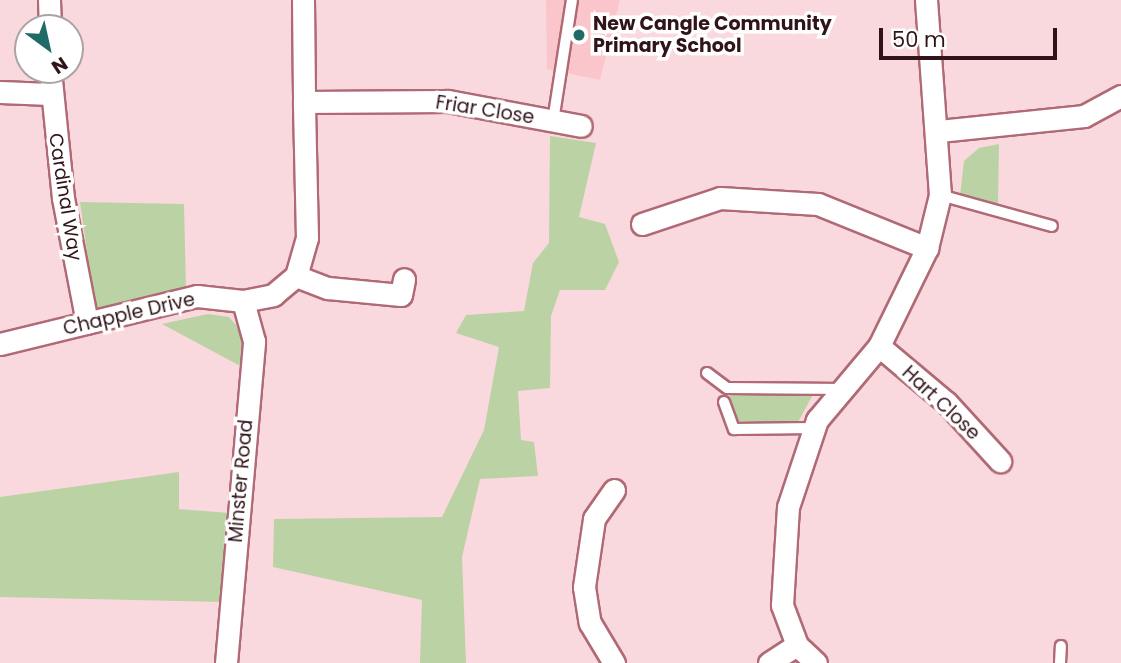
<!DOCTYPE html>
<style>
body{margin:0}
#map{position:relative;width:1121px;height:663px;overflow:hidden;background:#f9d9dd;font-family:Poppins,sans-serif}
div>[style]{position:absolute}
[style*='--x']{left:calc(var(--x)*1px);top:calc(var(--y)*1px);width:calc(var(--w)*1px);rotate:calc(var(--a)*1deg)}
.built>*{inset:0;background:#fac6cc}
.green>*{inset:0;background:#bbd2a5}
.roads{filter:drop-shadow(2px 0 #b06a75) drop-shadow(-2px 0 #b06a75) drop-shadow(0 2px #b06a75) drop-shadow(0 -2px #b06a75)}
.lane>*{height:10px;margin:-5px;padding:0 5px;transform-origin:5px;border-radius:5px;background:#fff}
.street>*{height:21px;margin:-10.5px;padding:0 10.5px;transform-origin:10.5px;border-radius:10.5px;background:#fff}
.dots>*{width:19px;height:19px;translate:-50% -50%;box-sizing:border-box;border:4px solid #fff;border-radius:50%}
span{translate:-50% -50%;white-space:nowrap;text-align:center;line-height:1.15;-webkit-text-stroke:7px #fff;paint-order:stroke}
.poi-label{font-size:19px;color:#301419;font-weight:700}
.left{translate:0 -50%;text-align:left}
.street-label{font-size:19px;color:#301419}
.north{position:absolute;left:14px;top:14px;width:70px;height:70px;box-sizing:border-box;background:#fff;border:2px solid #aca1a3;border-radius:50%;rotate:147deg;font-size:19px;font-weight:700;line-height:28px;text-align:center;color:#301419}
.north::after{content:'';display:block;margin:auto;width:24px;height:32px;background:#206b67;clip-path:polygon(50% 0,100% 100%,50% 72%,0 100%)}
.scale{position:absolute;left:879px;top:28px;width:178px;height:32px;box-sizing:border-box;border:4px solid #301419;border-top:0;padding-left:9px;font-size:21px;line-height:24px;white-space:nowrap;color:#301419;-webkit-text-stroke:5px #fff;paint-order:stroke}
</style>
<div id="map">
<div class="built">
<i style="clip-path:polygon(546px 0,620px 0,600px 80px,547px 69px)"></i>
</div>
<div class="green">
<i style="clip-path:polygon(550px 136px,596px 143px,579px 217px,605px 224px,619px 262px,605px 290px,560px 290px,551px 316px,550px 388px,518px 391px,521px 440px,534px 442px,538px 476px,480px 479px,462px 557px,466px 663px,420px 663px,422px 600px,273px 567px,274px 519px,442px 517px,484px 430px,499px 347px,456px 333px,466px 315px,524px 311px,533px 263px,549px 243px)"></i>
<i style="clip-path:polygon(999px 144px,998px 205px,960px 196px,964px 161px,979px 148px)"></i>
<i style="clip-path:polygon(80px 202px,184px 204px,186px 290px,95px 309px)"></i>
<i style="clip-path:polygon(208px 314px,229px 317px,243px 333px,244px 368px,162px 324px)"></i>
<i style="clip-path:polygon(728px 390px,815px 391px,798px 422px,739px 423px)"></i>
<i style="clip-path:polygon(179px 472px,179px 509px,229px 513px,223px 602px,0 597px,0 497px)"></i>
</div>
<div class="roads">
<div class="lane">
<i style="--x:553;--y:121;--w:122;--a:-81.1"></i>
<i style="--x:940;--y:195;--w:116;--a:15.5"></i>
<i style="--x:707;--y:373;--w:25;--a:37"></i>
<i style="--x:727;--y:388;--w:116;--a:0.5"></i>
<i style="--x:724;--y:402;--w:29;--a:70"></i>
<i style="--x:734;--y:429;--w:80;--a:-0.7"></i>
<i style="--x:1060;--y:663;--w:17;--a:-87"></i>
</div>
<div class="street">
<i style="--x:49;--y:0;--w:28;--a:88"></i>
<i style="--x:303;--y:0;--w:102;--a:89.4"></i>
<i style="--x:50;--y:70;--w:129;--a:84.2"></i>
<i style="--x:63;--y:198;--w:127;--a:79.1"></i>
<i style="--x:0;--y:92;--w:50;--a:2.3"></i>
<i style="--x:939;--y:131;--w:146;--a:-5.9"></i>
<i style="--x:1084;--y:116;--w:42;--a:-28.4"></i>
<i style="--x:642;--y:224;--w:82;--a:-18.4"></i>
<i style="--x:720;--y:198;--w:98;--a:3.5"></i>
<i style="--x:818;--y:204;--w:118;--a:22"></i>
<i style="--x:296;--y:276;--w:40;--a:-74"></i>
<i style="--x:307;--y:238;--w:136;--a:-91.3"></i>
<i style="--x:304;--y:102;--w:144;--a:-0.4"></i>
<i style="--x:448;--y:101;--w:135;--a:10.6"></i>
<i style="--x:0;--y:344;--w:203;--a:-13.7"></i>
<i style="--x:197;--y:296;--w:46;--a:6.2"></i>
<i style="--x:243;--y:301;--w:31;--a:-11"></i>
<i style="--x:273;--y:295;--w:30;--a:-40"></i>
<i style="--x:296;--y:276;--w:34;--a:21"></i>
<i style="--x:328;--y:288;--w:73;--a:5.5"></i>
<i style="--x:401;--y:295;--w:16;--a:-79"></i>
<i style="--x:879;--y:346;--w:89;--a:40"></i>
<i style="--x:947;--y:403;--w:79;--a:47.6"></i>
<i style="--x:614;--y:490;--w:35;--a:125"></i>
<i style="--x:594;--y:519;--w:69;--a:98.4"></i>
<i style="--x:584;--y:587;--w:36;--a:81"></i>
<i style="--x:590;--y:623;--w:47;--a:59"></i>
<i style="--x:226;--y:663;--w:323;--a:-85"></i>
<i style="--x:254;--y:341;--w:41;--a:-105.4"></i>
<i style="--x:769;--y:663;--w:33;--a:-33"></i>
<i style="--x:816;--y:663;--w:26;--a:-137"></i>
<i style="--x:797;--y:645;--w:43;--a:-110.6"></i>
<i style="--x:782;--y:605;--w:98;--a:-86.5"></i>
<i style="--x:788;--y:507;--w:92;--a:-71.6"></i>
<i style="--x:817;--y:420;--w:97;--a:-50"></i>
<i style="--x:879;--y:346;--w:109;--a:-63.9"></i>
<i style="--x:927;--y:248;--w:55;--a:-76.2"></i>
<i style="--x:940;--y:195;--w:196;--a:-94.1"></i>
</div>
</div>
<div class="dots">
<i style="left:579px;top:35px;background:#206b67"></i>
</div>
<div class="poi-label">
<span class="left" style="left:593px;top:35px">New Cangle Community<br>Primary School</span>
</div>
<div class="street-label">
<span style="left:485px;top:110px;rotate:9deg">Friar Close</span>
<span style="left:65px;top:197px;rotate:81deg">Cardinal Way</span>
<span style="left:129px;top:314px;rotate:-13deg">Chapple Drive</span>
<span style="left:941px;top:403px;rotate:43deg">Hart Close</span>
<span style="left:241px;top:481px;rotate:-85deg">Minster Road</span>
</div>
<div class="north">N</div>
<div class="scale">50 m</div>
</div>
